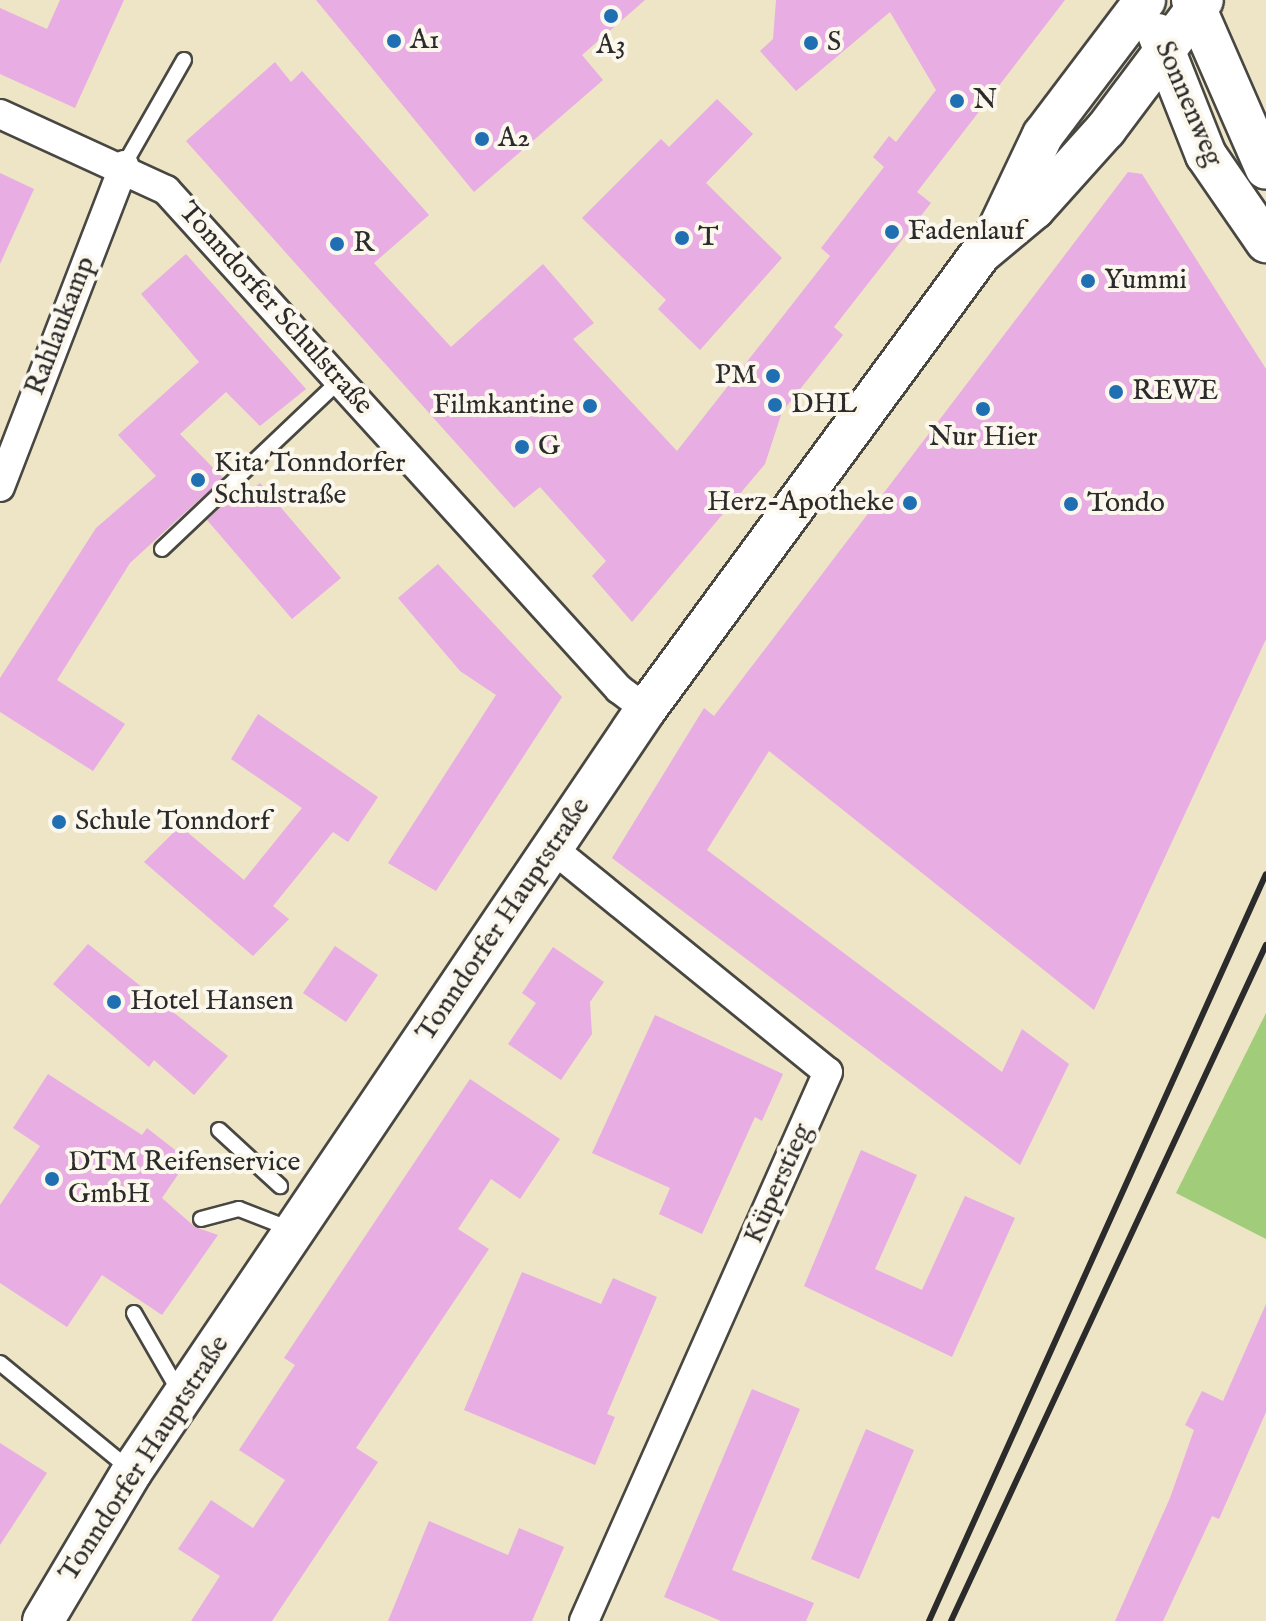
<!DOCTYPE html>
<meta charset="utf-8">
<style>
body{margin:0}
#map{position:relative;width:1266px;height:1621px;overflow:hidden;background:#ede5c6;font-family:"IM FELL English",serif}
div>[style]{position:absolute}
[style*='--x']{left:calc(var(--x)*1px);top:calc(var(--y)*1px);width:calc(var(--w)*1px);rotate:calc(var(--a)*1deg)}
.green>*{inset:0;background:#a1cd7a}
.building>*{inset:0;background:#e8ade3}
.roads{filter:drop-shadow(2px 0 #484742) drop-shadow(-2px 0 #484742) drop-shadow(0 2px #484742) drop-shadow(0 -2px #484742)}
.service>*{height:14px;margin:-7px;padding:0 7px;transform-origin:7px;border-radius:7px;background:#fff}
.minor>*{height:28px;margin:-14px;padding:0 14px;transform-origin:14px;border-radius:14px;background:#fff}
.secondary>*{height:40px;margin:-20px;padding:0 20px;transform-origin:20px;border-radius:20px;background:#fff}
.rail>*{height:6px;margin:-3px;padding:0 3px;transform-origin:3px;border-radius:3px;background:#2b2b2b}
.dots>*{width:22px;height:22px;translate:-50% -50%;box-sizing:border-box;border:4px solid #fbf7ec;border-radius:50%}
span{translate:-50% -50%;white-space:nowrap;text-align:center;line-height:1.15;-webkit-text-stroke:8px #fbf7ec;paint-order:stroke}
.poi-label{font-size:28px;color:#2b2b2b}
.left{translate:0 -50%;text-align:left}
.right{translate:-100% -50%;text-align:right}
.street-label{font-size:28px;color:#2b2b2b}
</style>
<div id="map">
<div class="green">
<i style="clip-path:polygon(1266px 1013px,1266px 1239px,1176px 1193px)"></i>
</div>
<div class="building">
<i style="clip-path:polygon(60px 0,124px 0,75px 108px,0 74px,0 8px,47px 29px)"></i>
<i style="clip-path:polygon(316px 0,645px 0,582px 55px,603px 80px,474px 192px)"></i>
<i style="clip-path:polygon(776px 0,1065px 0,917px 192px,931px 203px,834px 327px,843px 335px,782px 412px,765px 464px,632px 622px,592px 576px,606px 561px,540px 487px,514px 508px,186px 141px,275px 62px,291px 82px,302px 71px,429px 215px,374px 263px,451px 347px,543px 264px,594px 323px,573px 339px,677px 451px,830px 256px,821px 248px,884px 167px,873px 157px,889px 136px,896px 142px,936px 90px,890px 12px,796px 91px,760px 51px,773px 39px)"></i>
<i style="clip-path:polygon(717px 99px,753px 134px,706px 183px,782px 258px,700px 350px,658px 309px,666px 300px,582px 218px,661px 139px,669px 147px)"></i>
<i style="clip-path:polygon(1128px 172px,1142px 174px,1266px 369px,1266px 639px,1094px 1010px,769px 751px,707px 850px,1002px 1072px,1022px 1029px,1069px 1064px,1020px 1165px,612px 858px,704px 708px,714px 716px)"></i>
<i style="clip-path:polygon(0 173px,34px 189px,0 264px)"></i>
<i style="clip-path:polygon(186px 254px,306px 389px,260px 426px,226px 392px,180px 434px,223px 478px,130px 563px,57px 680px,125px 724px,93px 771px,0 712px,0 678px,96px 528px,156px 476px,118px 435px,199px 362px,141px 294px)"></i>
<i style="clip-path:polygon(260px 483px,341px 578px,292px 619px,207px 520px,236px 492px,242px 498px)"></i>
<i style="clip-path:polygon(438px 564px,562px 697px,436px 891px,388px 863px,496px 695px,460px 671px,398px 598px)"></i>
<i style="clip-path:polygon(258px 714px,378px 797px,348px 842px,333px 832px,273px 906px,289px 919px,253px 956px,144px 862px,180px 826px,244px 880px,302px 808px,231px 759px)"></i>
<i style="clip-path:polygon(88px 944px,228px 1056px,194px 1095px,154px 1060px,149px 1067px,53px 984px)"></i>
<i style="clip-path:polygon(335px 946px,378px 975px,346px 1022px,303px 993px)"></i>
<i style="clip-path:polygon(553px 947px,604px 982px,590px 1002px,592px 1034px,561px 1080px,508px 1044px,536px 1003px,522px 993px)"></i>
<i style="clip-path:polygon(655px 1015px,783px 1074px,762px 1121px,755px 1117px,702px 1234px,659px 1214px,670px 1188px,592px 1153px)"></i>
<i style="clip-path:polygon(48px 1074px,142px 1135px,147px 1128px,188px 1160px,162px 1198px,195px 1227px,218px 1235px,162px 1315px,102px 1275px,67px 1327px,0 1283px,0 1205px,40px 1146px,13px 1128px)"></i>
<i style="clip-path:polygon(470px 1079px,560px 1139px,520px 1199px,491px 1179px,458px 1229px,489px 1249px,356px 1448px,378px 1462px,272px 1621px,191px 1621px,220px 1576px,178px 1549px,211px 1500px,253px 1528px,285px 1480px,239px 1450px,295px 1365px,284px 1358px)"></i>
<i style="clip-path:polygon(861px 1150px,917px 1175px,875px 1269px,922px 1290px,965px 1196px,1015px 1218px,952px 1357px,804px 1286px)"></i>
<i style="clip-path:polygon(522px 1272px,601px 1304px,613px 1278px,657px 1297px,607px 1414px,615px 1417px,595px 1465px,464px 1410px)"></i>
<i style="clip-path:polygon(1266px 1304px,1266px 1412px,1219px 1519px,1212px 1516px,1163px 1621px,1115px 1621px,1170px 1498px,1194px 1430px,1185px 1425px,1202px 1391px,1223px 1401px)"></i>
<i style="clip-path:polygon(752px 1389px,800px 1409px,732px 1570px,814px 1603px,806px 1621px,721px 1621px,664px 1597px)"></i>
<i style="clip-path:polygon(866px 1429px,914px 1450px,859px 1579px,811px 1559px)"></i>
<i style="clip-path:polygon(0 1443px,47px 1473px,0 1545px)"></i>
<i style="clip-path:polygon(429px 1521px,508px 1555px,519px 1528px,564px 1547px,532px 1621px,388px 1621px)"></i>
</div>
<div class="roads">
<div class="service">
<i style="--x:124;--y:165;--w:121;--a:-60.3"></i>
<i style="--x:162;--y:549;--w:245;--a:-43.5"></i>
<i style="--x:219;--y:1130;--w:83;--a:42.6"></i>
<i style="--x:201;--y:1219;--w:39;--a:-15"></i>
<i style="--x:239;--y:1209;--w:58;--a:21.3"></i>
<i style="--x:134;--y:1313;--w:92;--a:60.1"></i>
<i style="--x:0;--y:1363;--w:171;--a:39.3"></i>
</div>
<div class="minor">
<i style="--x:0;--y:114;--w:183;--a:24.6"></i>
<i style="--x:166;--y:190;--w:674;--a:47.77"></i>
<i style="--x:619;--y:689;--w:34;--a:37"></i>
<i style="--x:0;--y:487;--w:345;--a:-68.9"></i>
<i style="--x:552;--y:848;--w:355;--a:39.1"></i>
<i style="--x:828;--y:1072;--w:601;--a:113.96"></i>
</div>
<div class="secondary">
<i style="--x:1192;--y:0;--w:184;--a:66.4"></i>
<i style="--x:1158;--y:34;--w:130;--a:68.4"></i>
<i style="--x:1206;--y:155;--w:106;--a:55.4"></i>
<i style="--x:994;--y:238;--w:114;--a:-64.6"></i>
<i style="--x:1043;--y:135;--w:169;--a:-52.9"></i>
<i style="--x:43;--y:1621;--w:174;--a:-59.3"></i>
<i style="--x:132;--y:1471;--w:919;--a:-56"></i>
<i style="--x:646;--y:709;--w:566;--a:-53.7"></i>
<i style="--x:981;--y:253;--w:69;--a:-39.7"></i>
<i style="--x:1034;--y:209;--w:108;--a:-48"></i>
<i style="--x:1106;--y:129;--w:161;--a:-53.1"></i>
</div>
</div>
<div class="rail">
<i style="--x:929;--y:1621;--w:819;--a:-65.72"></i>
<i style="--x:951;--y:1621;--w:746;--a:-65.02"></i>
</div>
<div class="dots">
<i style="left:611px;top:16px;background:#1f6fb2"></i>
<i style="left:394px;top:41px;background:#1f6fb2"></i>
<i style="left:811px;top:43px;background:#1f6fb2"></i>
<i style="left:957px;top:101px;background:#1f6fb2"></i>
<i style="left:482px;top:139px;background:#1f6fb2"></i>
<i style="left:892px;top:232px;background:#1f6fb2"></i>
<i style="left:682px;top:238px;background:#1f6fb2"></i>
<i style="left:337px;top:244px;background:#1f6fb2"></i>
<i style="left:1088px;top:281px;background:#1f6fb2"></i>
<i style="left:773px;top:376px;background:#1f6fb2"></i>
<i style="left:1116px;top:392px;background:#1f6fb2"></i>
<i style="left:775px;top:405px;background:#1f6fb2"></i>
<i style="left:590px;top:406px;background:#1f6fb2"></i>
<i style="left:983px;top:409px;background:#1f6fb2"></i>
<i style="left:522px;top:447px;background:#1f6fb2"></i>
<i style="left:198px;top:480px;background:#1f6fb2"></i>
<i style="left:910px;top:503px;background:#1f6fb2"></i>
<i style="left:1071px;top:504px;background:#1f6fb2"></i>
<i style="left:59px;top:822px;background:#1f6fb2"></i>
<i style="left:114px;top:1002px;background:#1f6fb2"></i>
<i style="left:52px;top:1179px;background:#1f6fb2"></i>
</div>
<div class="poi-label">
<span class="left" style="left:410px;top:41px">A1</span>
<span class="left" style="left:827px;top:43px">S</span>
<span style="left:611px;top:46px">A3</span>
<span class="left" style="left:973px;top:101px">N</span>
<span class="left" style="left:498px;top:139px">A2</span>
<span class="left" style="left:908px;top:232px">Fadenlauf</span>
<span class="left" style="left:698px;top:238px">T</span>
<span class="left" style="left:353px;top:244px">R</span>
<span class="left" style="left:1104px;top:281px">Yummi</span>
<span class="right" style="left:757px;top:376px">PM</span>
<span class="left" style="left:1132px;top:392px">REWE</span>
<span class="left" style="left:791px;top:405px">DHL</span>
<span class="right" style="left:574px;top:406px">Filmkantine</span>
<span style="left:983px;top:438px">Nur Hier</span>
<span class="left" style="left:538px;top:447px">G</span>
<span class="left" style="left:214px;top:480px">Kita Tonndorfer<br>Schulstraße</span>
<span class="right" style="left:894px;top:503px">Herz-Apotheke</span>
<span class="left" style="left:1087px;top:504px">Tondo</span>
<span class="left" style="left:75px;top:822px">Schule Tonndorf</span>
<span class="left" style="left:130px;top:1002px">Hotel Hansen</span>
<span class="left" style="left:68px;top:1179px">DTM Reifenservice<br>GmbH</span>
</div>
<div class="street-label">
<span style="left:1188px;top:104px;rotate:67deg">Sonnenweg</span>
<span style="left:275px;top:309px;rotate:48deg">Tonndorfer Schulstraße</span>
<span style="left:61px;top:326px;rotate:-69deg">Rahlaukamp</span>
<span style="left:504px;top:920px;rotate:-56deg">Tonndorfer Hauptstraße</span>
<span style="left:779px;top:1184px;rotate:-66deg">Küperstieg</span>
<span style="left:145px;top:1459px;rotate:-57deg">Tonndorfer Hauptstraße</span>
</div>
</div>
